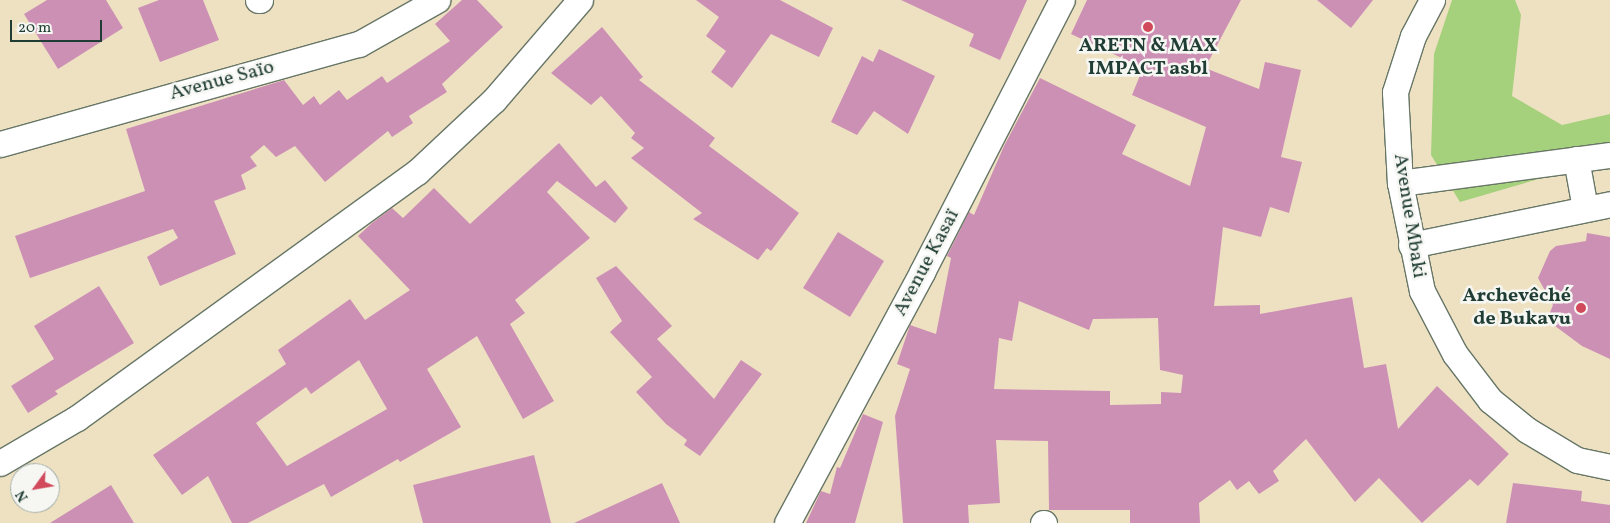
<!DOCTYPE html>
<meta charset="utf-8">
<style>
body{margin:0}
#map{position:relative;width:1610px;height:523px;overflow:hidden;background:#eee1c2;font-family:Vollkorn,serif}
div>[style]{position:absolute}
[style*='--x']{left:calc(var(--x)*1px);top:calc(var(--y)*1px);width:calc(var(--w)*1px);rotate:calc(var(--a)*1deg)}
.green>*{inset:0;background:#a5d07c}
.building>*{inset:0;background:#cd90b5}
.roads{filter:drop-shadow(1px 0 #677666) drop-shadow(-1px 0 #677666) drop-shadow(0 1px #677666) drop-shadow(0 -1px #677666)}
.minor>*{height:25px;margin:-12.5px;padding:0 12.5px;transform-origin:12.5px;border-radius:12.5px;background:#fff}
.dots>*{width:14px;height:14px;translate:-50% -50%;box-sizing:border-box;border:2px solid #f6f6f2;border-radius:50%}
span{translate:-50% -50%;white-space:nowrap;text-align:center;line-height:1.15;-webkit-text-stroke:5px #f6f6f2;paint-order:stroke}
.poi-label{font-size:20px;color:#1f3d34;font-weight:700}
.right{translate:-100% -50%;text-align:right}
.street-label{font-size:20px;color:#1f3d34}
.north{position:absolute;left:10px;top:463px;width:50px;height:50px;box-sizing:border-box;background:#f6f6f2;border:1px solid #a0aca6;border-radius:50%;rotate:238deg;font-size:14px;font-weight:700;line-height:20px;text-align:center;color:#1f3d34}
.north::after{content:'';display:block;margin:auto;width:18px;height:22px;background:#d1495b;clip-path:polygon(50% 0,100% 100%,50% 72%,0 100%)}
.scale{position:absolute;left:10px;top:20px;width:92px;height:22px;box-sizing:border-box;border:2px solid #1f3d34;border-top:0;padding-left:6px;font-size:15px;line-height:18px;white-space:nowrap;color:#1f3d34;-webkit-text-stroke:4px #f6f6f2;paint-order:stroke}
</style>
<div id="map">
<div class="green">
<i style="clip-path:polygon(1452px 0,1515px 0,1521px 15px,1512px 96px,1562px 125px,1610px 114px,1610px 158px,1460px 202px,1431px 155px,1434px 54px)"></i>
</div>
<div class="building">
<i style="clip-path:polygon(47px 0,106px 0,123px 28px,58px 69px,24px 14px)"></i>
<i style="clip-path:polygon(159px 0,203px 0,219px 40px,160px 62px,138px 8px)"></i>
<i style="clip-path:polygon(462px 0,477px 0,503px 27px,442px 84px,447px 92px,409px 116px,413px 123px,392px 137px,388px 131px,325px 182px,295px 146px,276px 157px,264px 145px,250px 157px,257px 166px,241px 175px,246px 189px,214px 201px,236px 254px,160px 286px,147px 257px,178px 238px,173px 229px,30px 278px,15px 236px,145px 191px,126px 129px,284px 80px,303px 105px,314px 96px,320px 105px,339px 90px,347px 100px,382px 76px,387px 83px,450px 41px,435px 24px)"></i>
<i style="clip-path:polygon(696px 0,780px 0,833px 28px,819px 57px,771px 34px,732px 88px,711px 72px,726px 51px,706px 36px,719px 17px)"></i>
<i style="clip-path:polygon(901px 0,1027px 0,1000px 60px,969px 46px,974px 34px)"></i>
<i style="clip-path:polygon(evenodd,1087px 0,1241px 0,1205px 68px,1259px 89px,1265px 62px,1301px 70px,1281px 157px,1302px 162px,1289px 213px,1270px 207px,1261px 237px,1223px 227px,1214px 306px,1260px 305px,1260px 314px,1352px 297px,1364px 368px,1386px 364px,1398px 429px,1437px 386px,1509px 454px,1478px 486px,1470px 479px,1422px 523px,1379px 478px,1355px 502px,1306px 439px,1273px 471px,1279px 481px,1259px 494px,1249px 481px,1237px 490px,1230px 480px,1199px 503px,1200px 523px,1130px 523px,1130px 510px,1049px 510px,1048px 441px,996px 440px,1000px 503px,968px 505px,969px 523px,903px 523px,895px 416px,910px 369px,897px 364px,910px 325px,936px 334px,951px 258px,947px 256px,969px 212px,974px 215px,1004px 146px,1040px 78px,1136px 125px,1122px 154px,1190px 186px,1206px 127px,1132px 95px,1143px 68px,1071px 34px,1087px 0,1019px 301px,1089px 330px,1093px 319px,1158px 318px,1160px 370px,1183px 375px,1181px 393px,1161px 392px,1161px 404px,1110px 405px,1110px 391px,994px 389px,999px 338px,1012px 341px,1019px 301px)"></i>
<i style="clip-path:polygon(1317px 0,1373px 0,1351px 28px)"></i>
<i style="clip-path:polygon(602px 27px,643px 77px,639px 80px,715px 138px,709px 146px,799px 213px,771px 251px,767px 248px,758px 260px,693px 219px,702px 213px,631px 158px,644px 148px,631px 138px,635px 133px,601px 96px,591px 105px,551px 73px)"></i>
<i style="clip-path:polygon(879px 49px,935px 76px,908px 134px,874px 111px,857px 135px,831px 122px,862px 56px,873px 62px)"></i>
<i style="clip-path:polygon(evenodd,559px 143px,596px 187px,605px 180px,628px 208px,615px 223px,557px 181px,547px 192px,590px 238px,515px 300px,525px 313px,510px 324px,554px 401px,523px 419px,477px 336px,427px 369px,461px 427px,400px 462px,398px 459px,331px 497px,324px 484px,248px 523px,232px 523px,208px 476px,182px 495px,153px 455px,286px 364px,278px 350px,350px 299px,365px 320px,410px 290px,358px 236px,372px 223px,392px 208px,403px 218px,434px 188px,470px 224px,559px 143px,359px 360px,387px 409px,287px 466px,256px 423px,306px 387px,311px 394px,359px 360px)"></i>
<i style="clip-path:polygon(838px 232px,884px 261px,850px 317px,803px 288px)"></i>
<i style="clip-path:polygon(1587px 233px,1610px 237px,1610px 359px,1582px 346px,1547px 320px,1553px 305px,1538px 278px,1550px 251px,1556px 246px,1586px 241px)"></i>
<i style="clip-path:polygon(616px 266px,672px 326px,657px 339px,714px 399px,741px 360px,762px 374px,700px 456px,684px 445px,687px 440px,666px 424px,636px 392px,652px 377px,610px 332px,622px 321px,596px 278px)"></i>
<i style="clip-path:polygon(99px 286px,134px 343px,55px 391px,58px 394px,28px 413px,11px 386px,54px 359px,34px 326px)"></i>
<i style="clip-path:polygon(863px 414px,883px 422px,855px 523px,806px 523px,821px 491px,830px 494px,837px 467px,840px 468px)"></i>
<i style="clip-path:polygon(534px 455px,551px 523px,423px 523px,413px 485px)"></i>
<i style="clip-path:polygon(662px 483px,680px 523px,574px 523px)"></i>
<i style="clip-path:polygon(1513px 483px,1582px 491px,1581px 501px,1610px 505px,1610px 523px,1506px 523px)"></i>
<i style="clip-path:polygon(111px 485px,134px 523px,50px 523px)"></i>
</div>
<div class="roads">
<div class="minor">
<i style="--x:258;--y:0;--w:2;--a:0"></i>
<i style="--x:1432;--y:0;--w:41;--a:117.8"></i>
<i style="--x:1413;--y:36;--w:59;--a:107.8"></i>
<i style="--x:1395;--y:92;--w:91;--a:86.9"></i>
<i style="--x:1400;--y:183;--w:110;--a:78.5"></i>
<i style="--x:1422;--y:291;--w:71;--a:62.4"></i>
<i style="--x:1455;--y:354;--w:58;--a:52.7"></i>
<i style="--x:1490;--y:400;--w:48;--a:39"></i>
<i style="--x:1527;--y:430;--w:58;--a:31"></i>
<i style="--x:1577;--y:460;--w:34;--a:12"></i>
<i style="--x:0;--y:144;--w:373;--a:-15.6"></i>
<i style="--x:359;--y:44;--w:90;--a:-29.4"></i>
<i style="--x:1576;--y:159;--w:50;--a:79.6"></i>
<i style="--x:1400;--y:183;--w:212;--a:-7.6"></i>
<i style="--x:1411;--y:245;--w:203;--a:-11.6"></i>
<i style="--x:0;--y:463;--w:89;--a:-30.3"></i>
<i style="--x:77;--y:418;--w:420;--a:-35.9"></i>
<i style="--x:417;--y:172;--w:105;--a:-43.1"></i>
<i style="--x:494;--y:100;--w:132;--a:-49.3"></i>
<i style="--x:787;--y:523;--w:285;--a:-61.7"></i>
<i style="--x:922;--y:272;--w:306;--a:-62.8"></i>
<i style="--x:1043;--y:523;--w:1;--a:0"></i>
</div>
</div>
<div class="dots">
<i style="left:1148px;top:27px;background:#d1495b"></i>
<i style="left:1581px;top:308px;background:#d1495b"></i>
</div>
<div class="poi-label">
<span style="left:1148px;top:58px">ARETN &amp; MAX<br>IMPACT asbl</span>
<span class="right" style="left:1571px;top:308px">Archevêché<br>de Bukavu</span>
</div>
<div class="street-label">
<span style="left:222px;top:81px;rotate:-15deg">Avenue Saïo</span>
<span style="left:1409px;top:216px;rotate:81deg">Avenue Mbaki</span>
<span style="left:927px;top:263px;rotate:-62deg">Avenue Kasaï</span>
</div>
<div class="north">N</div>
<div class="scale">20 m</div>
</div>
